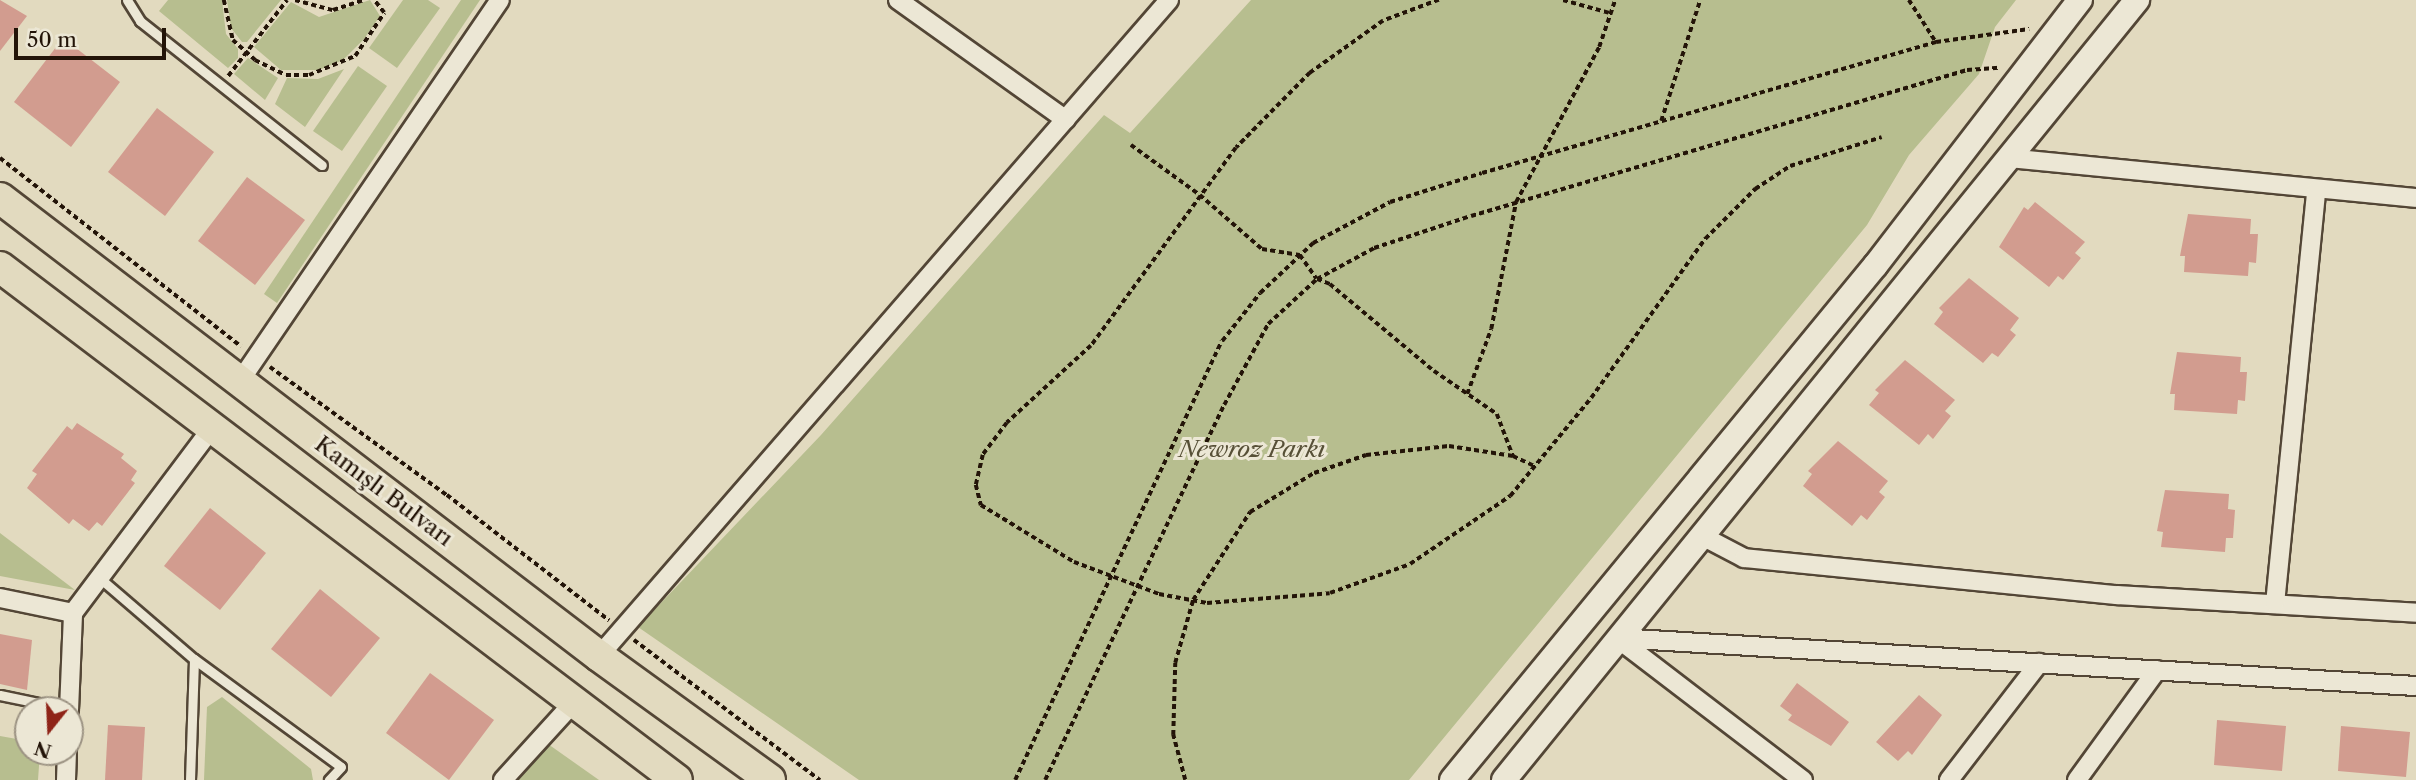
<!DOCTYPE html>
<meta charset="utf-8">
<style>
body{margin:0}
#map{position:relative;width:2416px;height:780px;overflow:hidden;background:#e2dabf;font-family:"Libre Caslon Text",serif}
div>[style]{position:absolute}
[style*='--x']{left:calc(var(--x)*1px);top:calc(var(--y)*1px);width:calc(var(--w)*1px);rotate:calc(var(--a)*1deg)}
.green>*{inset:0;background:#b7be8f}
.building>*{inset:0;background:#d29c8f}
.path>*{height:3.5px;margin-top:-1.75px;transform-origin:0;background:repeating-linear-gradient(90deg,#231408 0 5px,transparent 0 8.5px)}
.roads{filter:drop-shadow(2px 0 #534636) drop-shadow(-2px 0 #534636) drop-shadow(0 2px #534636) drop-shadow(0 -2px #534636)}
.service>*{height:9px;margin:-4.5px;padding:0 4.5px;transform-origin:4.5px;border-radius:4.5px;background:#ece7d5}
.minor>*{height:18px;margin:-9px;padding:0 9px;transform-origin:9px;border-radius:9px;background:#ece7d5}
.secondary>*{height:24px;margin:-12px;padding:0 12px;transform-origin:12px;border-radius:12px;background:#ece7d5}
.trunk>*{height:30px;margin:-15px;padding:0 15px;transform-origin:15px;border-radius:15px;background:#e2dabf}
span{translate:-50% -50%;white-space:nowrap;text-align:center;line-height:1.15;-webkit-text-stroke:6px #ece7d5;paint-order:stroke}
.park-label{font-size:23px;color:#575037;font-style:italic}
.street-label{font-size:23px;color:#231408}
.north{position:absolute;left:14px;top:696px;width:70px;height:70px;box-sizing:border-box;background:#ece7d5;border:2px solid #9c9383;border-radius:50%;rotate:198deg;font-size:19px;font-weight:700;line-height:28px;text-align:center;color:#231408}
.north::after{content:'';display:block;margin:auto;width:24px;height:32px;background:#8f2418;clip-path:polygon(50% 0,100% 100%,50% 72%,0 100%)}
.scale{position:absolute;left:14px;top:28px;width:152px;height:32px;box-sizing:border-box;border:4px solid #231408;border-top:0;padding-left:9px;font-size:21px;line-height:24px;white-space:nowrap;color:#231408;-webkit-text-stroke:5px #ece7d5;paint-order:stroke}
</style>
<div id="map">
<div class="green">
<i style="clip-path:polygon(168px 0,222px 0,226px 34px,238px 49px,238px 58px,228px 68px,159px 11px)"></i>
<i style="clip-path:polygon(227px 0,281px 0,247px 42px,242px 42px,231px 28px)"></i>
<i style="clip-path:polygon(370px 0,380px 16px,364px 39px,343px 60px,319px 70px,281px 70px,254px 47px,291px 2px,319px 17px)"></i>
<i style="clip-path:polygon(403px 0,428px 0,440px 8px,397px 68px,369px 48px)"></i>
<i style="clip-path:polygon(461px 0,480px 0,277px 303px,264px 294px)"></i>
<i style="clip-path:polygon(1251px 0,2016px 0,1995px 27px,1979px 74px,1909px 155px,1867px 225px,1409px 780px,859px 780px,638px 627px,821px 435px,1104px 115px,1130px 133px)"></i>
<i style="clip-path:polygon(248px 58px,278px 78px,265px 100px,234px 74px)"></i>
<i style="clip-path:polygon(358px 66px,387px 86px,342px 151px,313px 131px)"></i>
<i style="clip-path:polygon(344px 69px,305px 127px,275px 104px,287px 78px,318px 79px)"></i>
<i style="clip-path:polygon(0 533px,75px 590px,0 576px)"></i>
<i style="clip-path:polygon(222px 697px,311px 769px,313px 780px,204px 780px,207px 707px)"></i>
<i style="clip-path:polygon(0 736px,28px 741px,28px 752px,40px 752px,38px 780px,0 780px)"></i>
<i style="clip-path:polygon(548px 744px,599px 780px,516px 780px)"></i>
</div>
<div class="building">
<i style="clip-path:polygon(0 0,27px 16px,0 51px)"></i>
<i style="clip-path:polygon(63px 38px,120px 82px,71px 147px,14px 102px)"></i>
<i style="clip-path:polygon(157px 108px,214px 152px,165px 216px,108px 172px)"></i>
<i style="clip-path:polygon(247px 177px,305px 220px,255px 285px,198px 241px)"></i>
<i style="clip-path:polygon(2035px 202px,2085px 242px,2075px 253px,2081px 258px,2063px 280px,2058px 276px,2049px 287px,1999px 247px,2024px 207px,2028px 210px)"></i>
<i style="clip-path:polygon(2188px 214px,2251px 219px,2250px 234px,2258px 234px,2256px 263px,2249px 262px,2248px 276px,2184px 272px,2185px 256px,2180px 256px)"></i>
<i style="clip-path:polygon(1969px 278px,2019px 318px,2010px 330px,2016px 335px,1998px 357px,1992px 353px,1983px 363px,1934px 324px,1943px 312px,1939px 308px)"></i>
<i style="clip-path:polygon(2177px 352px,2241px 357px,2240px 372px,2247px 372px,2245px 401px,2238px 400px,2237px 414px,2174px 410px,2175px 394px,2170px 394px)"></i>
<i style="clip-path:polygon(1905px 360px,1955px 400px,1945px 411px,1951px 416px,1933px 439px,1928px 434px,1919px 445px,1869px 405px,1879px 393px,1875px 390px)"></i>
<i style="clip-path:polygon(77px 423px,124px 454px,121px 458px,137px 471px,131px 480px,135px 483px,102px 526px,97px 522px,89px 531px,73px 519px,69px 524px,27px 488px,37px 474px,32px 471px,67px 426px,72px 430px)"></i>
<i style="clip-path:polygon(1838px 441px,1888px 481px,1879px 492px,1885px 497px,1867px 520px,1861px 515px,1852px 526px,1803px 486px,1812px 474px,1808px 471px)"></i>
<i style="clip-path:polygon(2165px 490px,2229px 494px,2228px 509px,2235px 510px,2233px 538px,2226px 538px,2225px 552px,2161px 547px,2163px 532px,2157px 531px)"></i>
<i style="clip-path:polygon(210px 508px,266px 553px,220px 610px,164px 566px)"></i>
<i style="clip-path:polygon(320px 589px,380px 638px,331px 697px,271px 649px)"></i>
<i style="clip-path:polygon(0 634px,32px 640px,27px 690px,0 684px)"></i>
<i style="clip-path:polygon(430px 673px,494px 720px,449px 780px,386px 733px)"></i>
<i style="clip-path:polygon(1797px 683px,1849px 722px,1831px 746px,1788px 720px,1792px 715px,1780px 706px)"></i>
<i style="clip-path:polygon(1919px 695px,1942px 715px,1912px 755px,1908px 751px,1898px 761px,1876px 742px)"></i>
<i style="clip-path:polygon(2217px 720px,2286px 726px,2282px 771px,2214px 765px)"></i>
<i style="clip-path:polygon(108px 725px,145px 727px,142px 780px,105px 780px)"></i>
<i style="clip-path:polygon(2341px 726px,2410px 732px,2406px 777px,2338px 771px)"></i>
</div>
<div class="path">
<i style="--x:224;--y:0;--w:41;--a:77.3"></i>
<i style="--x:233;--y:40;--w:30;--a:42"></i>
<i style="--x:255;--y:60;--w:34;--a:26"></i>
<i style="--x:286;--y:75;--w:23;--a:0"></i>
<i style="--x:309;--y:75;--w:50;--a:-22.4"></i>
<i style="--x:355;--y:56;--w:52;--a:-56"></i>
<i style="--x:384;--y:13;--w:16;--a:-128"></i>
<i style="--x:295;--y:0;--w:39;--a:15"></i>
<i style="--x:333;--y:10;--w:32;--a:-18"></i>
<i style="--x:1439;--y:0;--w:60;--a:159.4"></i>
<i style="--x:1383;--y:21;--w:90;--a:144.5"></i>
<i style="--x:1310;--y:73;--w:105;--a:134.6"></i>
<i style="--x:1236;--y:148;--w:245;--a:126.2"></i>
<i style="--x:1091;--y:346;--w:114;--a:137.5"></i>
<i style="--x:1007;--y:423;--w:40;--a:127"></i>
<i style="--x:983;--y:455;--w:31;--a:103"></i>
<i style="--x:976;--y:485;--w:21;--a:76"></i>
<i style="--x:981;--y:505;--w:109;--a:31.5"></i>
<i style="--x:1074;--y:562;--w:91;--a:20.6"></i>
<i style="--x:1159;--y:594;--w:49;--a:10.6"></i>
<i style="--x:1207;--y:603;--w:123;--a:-4.6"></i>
<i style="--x:1330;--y:593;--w:85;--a:-19.9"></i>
<i style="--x:1410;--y:564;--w:121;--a:-34.2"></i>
<i style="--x:1510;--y:496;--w:127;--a:-50.4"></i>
<i style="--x:1591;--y:398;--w:196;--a:-54.4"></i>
<i style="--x:1705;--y:239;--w:71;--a:-45"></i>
<i style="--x:1755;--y:189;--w:42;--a:-33.3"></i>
<i style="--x:1790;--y:166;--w:96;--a:-17.5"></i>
<i style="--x:1563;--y:0;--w:49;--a:15.5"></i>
<i style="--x:1909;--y:0;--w:50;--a:57.3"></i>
<i style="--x:228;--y:76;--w:96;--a:-52.2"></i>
<i style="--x:1661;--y:121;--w:127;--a:-72.1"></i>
<i style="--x:1131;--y:145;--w:85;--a:35.9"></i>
<i style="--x:1200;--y:195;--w:82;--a:41.1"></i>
<i style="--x:1262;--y:249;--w:38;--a:9"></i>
<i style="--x:1300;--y:255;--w:29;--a:55"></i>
<i style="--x:1317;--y:279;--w:14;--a:21"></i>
<i style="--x:1330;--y:284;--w:136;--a:39.9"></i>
<i style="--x:1434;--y:371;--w:76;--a:34.3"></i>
<i style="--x:1497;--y:414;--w:45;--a:69.1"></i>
<i style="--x:1513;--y:456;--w:23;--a:25"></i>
<i style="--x:0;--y:158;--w:306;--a:38"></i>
<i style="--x:270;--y:367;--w:218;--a:35.9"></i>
<i style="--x:447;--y:495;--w:205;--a:37.7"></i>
<i style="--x:1467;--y:394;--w:69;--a:-69.7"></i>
<i style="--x:1491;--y:329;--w:129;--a:-78.9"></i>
<i style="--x:1516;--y:202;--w:176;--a:-61.8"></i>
<i style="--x:1599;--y:47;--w:50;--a:-71.2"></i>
<i style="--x:634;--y:640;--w:233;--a:37"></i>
<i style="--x:1015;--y:780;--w:485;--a:-64.8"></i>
<i style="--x:1222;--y:341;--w:61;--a:-51.6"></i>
<i style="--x:1260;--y:293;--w:73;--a:-43.3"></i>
<i style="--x:1313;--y:243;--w:87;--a:-28"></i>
<i style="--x:1390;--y:202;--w:96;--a:-17.5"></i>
<i style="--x:1482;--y:173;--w:473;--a:-16.1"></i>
<i style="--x:1936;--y:42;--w:94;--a:-8"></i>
<i style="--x:1045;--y:780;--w:416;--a:-64.5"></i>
<i style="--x:1224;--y:405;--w:92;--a:-61.5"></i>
<i style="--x:1268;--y:324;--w:67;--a:-42.6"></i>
<i style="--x:1317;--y:279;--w:65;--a:-28.5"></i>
<i style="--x:1374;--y:248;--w:102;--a:-18.3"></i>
<i style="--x:1471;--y:216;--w:517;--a:-16.4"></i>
<i style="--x:1967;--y:70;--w:32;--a:-4"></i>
<i style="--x:1185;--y:780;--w:47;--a:-104.9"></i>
<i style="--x:1173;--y:735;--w:72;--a:-88.4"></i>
<i style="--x:1175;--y:663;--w:66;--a:-74.1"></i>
<i style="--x:1193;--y:600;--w:105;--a:-57.1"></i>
<i style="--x:1250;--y:512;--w:75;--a:-31.4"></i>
<i style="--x:1314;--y:473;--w:55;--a:-19.1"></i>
<i style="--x:1366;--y:455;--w:83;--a:-6.2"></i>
<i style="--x:1449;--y:446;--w:65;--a:8.9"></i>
</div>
<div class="roads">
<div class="service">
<i style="--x:127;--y:0;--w:25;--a:58"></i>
<i style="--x:140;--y:21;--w:232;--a:38.4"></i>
<i style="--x:102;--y:580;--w:121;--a:40.7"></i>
<i style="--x:194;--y:659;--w:182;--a:36.3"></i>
<i style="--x:341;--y:767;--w:18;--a:133"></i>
<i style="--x:0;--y:695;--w:45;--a:11.6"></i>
<i style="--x:190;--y:780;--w:121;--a:-88.1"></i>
</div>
<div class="minor">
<i style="--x:898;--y:0;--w:206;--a:35.5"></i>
<i style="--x:2008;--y:158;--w:410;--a:5.6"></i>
<i style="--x:240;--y:381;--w:461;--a:-55.7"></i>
<i style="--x:1700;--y:535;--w:50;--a:27.6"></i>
<i style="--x:1744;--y:558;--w:375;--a:5.7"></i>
<i style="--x:2117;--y:595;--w:300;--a:3.4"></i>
<i style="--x:0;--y:598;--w:75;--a:11.6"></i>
<i style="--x:2275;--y:604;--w:416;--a:-84.3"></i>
<i style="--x:1617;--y:638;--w:800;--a:3.44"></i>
<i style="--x:1617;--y:638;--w:234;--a:37.4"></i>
<i style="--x:599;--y:656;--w:869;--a:-49.01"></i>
<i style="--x:69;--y:710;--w:97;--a:-87.6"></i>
<i style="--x:73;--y:613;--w:231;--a:-53.1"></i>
<i style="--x:66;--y:780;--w:28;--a:-88"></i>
<i style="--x:503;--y:780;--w:105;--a:-47.7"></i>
<i style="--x:1949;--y:780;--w:148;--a:-52.4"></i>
<i style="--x:2077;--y:780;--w:136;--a:-54"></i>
</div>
<div class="secondary">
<i style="--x:1452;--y:780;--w:666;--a:-50.55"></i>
<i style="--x:1875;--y:266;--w:336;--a:-52.4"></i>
<i style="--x:1504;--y:780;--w:1005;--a:-50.94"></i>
</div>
<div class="trunk">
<i style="--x:0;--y:198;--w:754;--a:37.4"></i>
<i style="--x:599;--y:656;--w:211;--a:35.9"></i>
<i style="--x:0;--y:267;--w:849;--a:37.15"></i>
</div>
</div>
<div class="park-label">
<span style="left:1252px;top:449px">Newroz Parkı</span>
</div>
<div class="street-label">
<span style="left:384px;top:491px;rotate:37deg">Kamışlı Bulvarı</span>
</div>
<div class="north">N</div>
<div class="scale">50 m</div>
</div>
